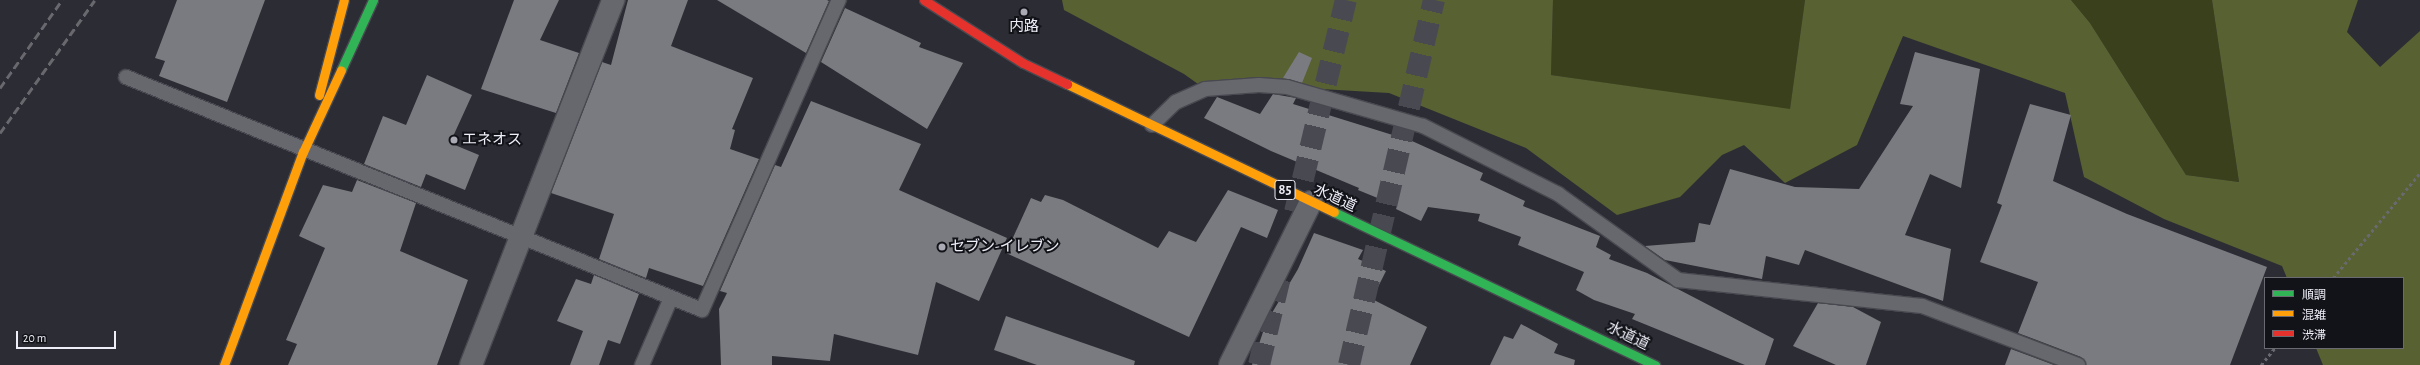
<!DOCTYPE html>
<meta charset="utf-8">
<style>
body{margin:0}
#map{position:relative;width:2420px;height:365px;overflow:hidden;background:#2c2d34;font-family:"Alegreya Sans","Noto Sans JP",sans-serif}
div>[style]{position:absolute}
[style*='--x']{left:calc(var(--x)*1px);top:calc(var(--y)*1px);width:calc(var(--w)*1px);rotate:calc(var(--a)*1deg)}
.green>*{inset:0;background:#3a401c}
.forest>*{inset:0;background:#586131}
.building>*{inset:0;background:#7a7b81}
.highway-tunnel>*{height:22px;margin-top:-11px;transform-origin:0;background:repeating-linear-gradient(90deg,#494a51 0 22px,transparent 0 33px)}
.path>*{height:2.5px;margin-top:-1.25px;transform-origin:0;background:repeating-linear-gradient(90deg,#696a70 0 3px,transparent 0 6px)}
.roads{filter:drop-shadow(1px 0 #484950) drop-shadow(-1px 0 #484950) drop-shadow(0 1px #484950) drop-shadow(0 -1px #484950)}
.lane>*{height:14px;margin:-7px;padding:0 7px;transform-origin:7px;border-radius:7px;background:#67686e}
.street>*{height:22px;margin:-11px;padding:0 11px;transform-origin:11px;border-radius:11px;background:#67686e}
.fast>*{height:9px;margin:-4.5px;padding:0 4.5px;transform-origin:4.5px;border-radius:4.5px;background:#30b455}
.slow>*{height:9px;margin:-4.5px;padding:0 4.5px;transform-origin:4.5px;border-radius:4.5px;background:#ff9f0a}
.jam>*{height:9px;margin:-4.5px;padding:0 4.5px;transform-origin:4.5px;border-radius:4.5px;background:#e5322d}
.rail>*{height:3px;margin-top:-1.5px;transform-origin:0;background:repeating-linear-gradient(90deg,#68686e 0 8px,transparent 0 12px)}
.dots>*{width:11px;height:11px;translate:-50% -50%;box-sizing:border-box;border:2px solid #121319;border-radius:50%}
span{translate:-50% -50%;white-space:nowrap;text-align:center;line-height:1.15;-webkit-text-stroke:4px #121319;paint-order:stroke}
.shield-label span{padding:1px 3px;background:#121319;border:1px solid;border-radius:3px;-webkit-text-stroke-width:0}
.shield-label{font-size:14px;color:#edeef7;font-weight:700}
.poi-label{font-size:15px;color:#edeef7}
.left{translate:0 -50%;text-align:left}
.street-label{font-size:15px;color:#edeef7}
.legend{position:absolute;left:2264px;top:277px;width:140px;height:72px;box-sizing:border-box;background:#121319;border:1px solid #6a6b72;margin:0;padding:5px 7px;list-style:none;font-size:12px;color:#edeef7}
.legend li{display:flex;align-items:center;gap:8px;height:20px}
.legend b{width:20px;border:1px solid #6a6b72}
.scale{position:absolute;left:16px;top:331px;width:100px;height:18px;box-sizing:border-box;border:2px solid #edeef7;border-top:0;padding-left:5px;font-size:12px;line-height:14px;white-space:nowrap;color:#edeef7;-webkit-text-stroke:3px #121319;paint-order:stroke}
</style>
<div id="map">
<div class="green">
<i style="clip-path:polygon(1553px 0,1805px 0,1790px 110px,1551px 75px)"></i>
<i style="clip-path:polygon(2071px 0,2212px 0,2239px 182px,2186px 175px,2090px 23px)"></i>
</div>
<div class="forest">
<i style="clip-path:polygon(1062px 0,1553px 0,1551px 75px,1790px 109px,1805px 0,2071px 0,2090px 23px,2186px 175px,2239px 182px,2212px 0,2358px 0,2347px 32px,2380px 67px,2420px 31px,2420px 365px,2323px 365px,2316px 348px,2403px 348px,2403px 278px,2287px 278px,2282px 266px,2164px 219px,2084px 177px,2065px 93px,1903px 36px,1857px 145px,1785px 183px,1744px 145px,1722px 155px,1680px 197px,1617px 215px,1526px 148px,1389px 93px,1287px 87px,1205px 89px,1184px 74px,1064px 10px)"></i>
</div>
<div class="building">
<i style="clip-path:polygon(177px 0,265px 0,227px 102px,159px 76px,165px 61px,155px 58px)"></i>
<i style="clip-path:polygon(514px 0,559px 0,540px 40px,579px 53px,556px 113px,481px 89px)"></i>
<i style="clip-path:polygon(628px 0,688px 0,671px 46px,753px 78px,732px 129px,735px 130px,730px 149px,759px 159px,703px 286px,649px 268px,646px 278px,599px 259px,614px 214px,551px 193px,602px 62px,611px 65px)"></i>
<i style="clip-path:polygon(717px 0,827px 0,829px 1px,806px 53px)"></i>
<i style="clip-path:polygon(845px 8px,921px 43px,919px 47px,963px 63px,927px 129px,821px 62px)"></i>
<i style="clip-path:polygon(1299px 52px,1312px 58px,1302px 83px,1283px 78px)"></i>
<i style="clip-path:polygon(1915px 52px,1980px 69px,1961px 188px,1930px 174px,1905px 235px,1951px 249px,1943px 301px,1805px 250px,1799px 265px,1766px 256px,1762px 279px,1665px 260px,1645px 246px,1695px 242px,1699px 223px,1710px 225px,1730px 169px,1795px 187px,1859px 189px,1913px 106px,1900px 104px)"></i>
<i style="clip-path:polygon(427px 75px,472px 95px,450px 143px,479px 155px,465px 190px,426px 174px,421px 187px,364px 164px,383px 116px,406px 125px)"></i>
<i style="clip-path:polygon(1273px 94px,1296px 98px,1293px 104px,1412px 141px,1483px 173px,1480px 180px,1525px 201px,1523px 206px,1600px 236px,1596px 247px,1611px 255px,1609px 259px,1647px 273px,1774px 339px,1765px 365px,1745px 365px,1632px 319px,1635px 314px,1594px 300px,1576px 290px,1584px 272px,1518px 245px,1521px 237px,1478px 221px,1480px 214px,1428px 207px,1421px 221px,1396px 209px,1397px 206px,1358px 190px,1359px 188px,1271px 151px,1204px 118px,1217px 97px,1260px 114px)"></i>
<i style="clip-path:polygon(811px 101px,921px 144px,899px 190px,1007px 238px,979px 301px,936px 282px,918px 355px,834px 334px,830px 361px,772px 356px,772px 365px,721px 365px,719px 309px,727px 293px,720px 291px,775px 165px,781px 167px)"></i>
<i style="clip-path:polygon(2030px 104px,2071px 115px,2053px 181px,2127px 214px,2267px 267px,2230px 365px,2086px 365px,2081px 357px,2018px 333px,2038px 282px,1980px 262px,2002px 205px,1997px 203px)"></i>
<i style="clip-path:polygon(357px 180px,416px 203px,400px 251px,468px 280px,437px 365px,288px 365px,297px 344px,286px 340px,325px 248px,299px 236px,323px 185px,352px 192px)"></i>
<i style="clip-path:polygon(1228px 190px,1278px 210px,1267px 238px,1241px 227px,1189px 337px,1006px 253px,1031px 198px,1041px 202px,1045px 195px,1063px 200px,1158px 248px,1169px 231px,1196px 242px)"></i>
<i style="clip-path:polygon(1314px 233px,1363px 250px,1358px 259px,1386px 271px,1372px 299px,1427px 327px,1410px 365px,1252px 365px,1266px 323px,1298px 269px)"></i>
<i style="clip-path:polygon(594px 275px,639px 294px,620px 344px,608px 340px,599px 365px,570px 365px,583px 331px,557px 321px,576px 279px,591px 284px)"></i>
<i style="clip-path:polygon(1818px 303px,1853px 307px,1881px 322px,1866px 365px,1836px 365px,1793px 346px)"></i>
<i style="clip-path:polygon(1006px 316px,1135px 361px,1134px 365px,1037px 365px,994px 350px)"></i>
<i style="clip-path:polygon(1521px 324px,1558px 344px,1554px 353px,1575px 360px,1574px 365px,1490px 365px,1504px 336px,1513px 339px)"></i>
<i style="clip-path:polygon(2011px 349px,2054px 365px,2005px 365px)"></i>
</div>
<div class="highway-tunnel">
<i style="--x:1295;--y:212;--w:218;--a:-76.5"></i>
<i style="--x:1259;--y:365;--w:95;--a:-76.6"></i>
<i style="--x:1349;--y:365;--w:375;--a:-76.9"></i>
</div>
<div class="path">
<i style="--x:2333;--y:278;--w:136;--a:-50.4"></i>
<i style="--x:2261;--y:365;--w:22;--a:-51"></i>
</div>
<div class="roads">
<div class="lane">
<i style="--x:126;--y:77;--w:621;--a:22.02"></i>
<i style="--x:702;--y:310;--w:339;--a:-66.2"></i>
<i style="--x:1152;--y:125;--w:33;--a:-44"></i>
<i style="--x:1176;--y:102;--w:32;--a:-24"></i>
<i style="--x:1205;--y:89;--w:54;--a:-4.2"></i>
<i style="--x:1259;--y:85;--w:28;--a:4"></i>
<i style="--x:1287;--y:87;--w:141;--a:16"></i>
<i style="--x:1423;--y:126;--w:151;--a:26.7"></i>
<i style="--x:1558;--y:194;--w:148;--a:35.6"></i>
<i style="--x:1678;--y:280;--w:245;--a:6.1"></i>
<i style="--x:1922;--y:306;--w:167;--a:20.7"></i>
<i style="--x:642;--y:365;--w:73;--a:-66.6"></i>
</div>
<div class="street">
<i style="--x:471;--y:365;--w:392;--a:-68.7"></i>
<i style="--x:1230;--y:365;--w:182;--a:-63.6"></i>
</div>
<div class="fast">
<i style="--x:341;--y:70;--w:77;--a:-65.4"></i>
<i style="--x:1334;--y:212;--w:356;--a:25.5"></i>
</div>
<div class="slow">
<i style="--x:1067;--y:84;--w:296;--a:25.6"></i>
<i style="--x:319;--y:95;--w:98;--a:-75.3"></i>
<i style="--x:224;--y:365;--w:227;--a:-69.7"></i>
<i style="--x:303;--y:152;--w:90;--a:-65.1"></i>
</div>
<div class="jam">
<i style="--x:924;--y:0;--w:117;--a:32.5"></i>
<i style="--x:1023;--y:63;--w:49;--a:25.5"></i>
</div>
</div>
<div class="rail">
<i style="--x:0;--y:88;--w:108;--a:-54.8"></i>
<i style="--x:0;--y:133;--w:163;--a:-54.5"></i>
</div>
<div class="dots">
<i style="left:1024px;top:12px;background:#a9aab3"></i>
<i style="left:454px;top:140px;background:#a9aab3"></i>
<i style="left:942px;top:247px;background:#a9aab3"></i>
</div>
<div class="shield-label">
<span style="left:1285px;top:190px">85</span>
</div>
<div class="poi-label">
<span style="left:1024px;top:27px">内路</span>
<span class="left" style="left:462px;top:140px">エネオス</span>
<span class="left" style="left:950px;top:247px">セブン-イレブン</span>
</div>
<div class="street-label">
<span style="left:1335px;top:198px;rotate:25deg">水道道</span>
<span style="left:1628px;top:336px;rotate:26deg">水道道</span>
</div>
<ul class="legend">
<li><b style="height:5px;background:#30b455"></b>順調</li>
<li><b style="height:5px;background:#ff9f0a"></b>混雑</li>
<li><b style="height:5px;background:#e5322d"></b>渋滞</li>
</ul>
<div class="scale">20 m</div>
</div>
